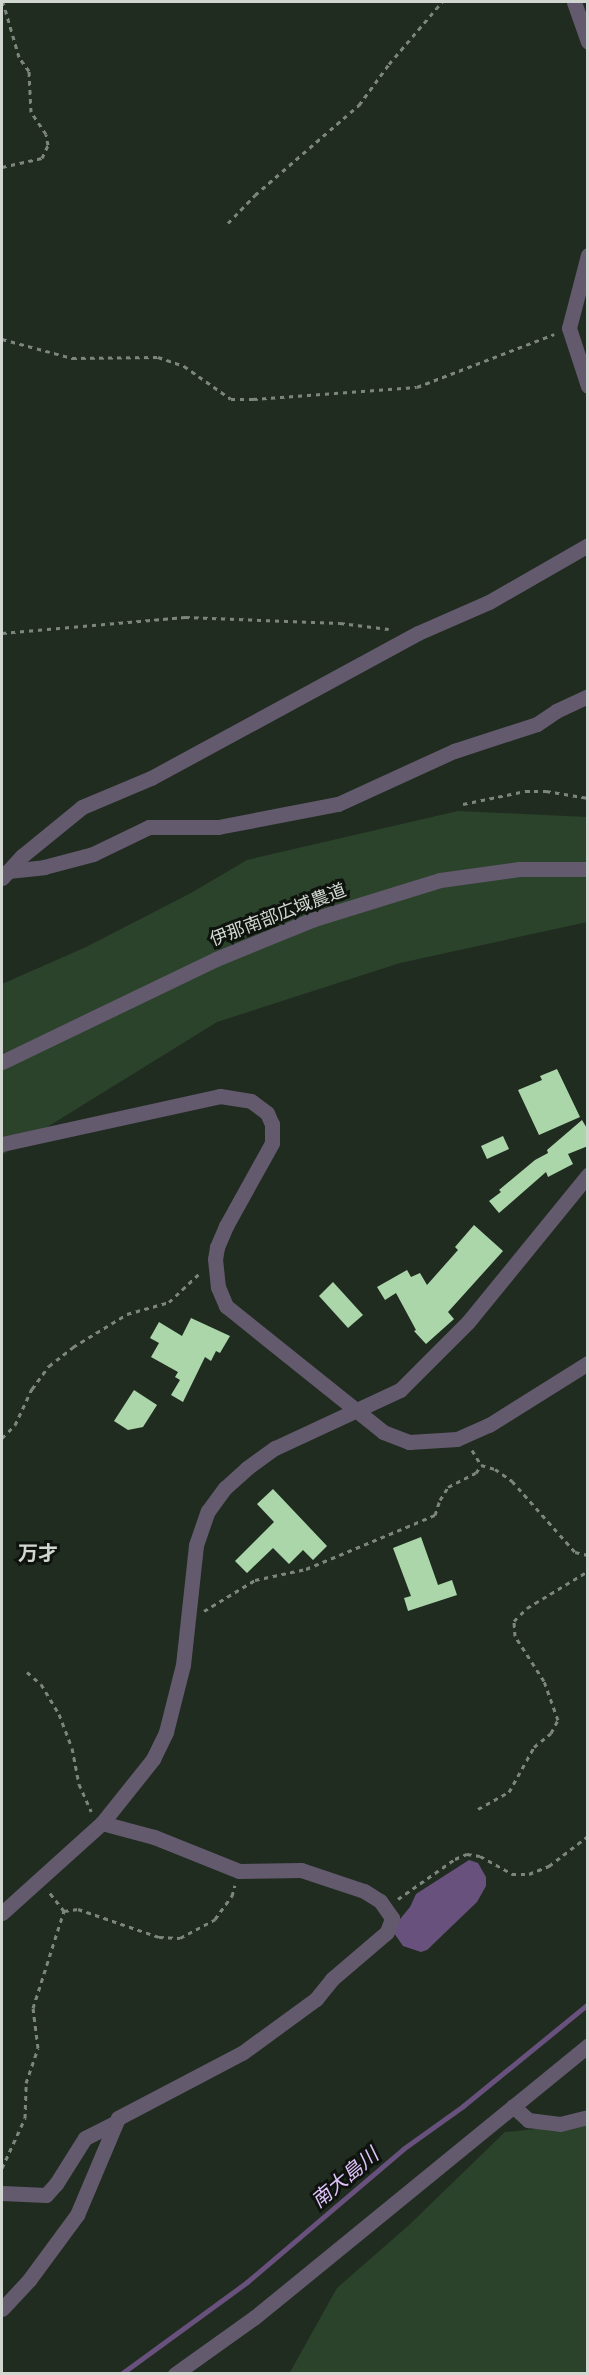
<!DOCTYPE html>
<meta charset="utf-8">
<style>
body{margin:0}
#map{position:relative;width:589px;height:2375px;overflow:hidden;background:#212c21;font-family:"PT Sans","Noto Sans JP",sans-serif}
div>[style]{position:absolute}
[style*='--x']{left:calc(var(--x)*1px);top:calc(var(--y)*1px);width:calc(var(--w)*1px);rotate:calc(var(--a)*1deg)}
.green>*{inset:0;background:#2b432b}
.water>*{inset:0;background:#69517e}
.stream>*{height:5px;margin:-2.5px;padding:0 2.5px;transform-origin:2.5px;border-radius:2.5px;background:#69517e}
.building>*{inset:0;background:#aad6aa}
.path>*{height:3px;margin-top:-1.5px;transform-origin:0;background:repeating-linear-gradient(90deg,#7d867d 0 4.5px,transparent 0 9px)}
.minor>*{height:15px;margin:-7.5px;padding:0 7.5px;transform-origin:7.5px;border-radius:7.5px;background:#645a6e}
span{translate:-50% -50%;white-space:nowrap;text-align:center;line-height:1.15;-webkit-text-stroke:6px #0e130e;paint-order:stroke}
.street-label{font-size:18px;color:#d1d7d0}
.neighbourhood-label{font-size:20px;color:#d1d7d0;font-weight:700}
.water-label{font-size:20px;color:#e1c3fd;font-style:italic}
.frame{position:absolute;inset:0;border:3px solid #d1d7d0;pointer-events:none}
</style>
<div id="map">
<div class="green">
<i style="clip-path:polygon(458px 811px,587px 817px,587px 922px,400px 963px,217px 1022px,2px 1155px,2px 984px,86px 947px,191px 893px,247px 860px)"></i>
<i style="clip-path:polygon(587px 2124px,587px 2373px,289px 2374px,337px 2288px,408px 2226px,505px 2132px)"></i>
</div>
<div class="water">
<i style="clip-path:polygon(469px 1860px,478px 1863px,486px 1877px,486px 1886px,477px 1902px,427px 1950px,421px 1952px,403px 1946px,394px 1933px,396px 1924px,410px 1907px,416px 1894px)"></i>
</div>
<div class="stream">
<i style="--x:121;--y:2374;--w:156;--a:-36.1"></i>
<i style="--x:247;--y:2282;--w:205;--a:-40.4"></i>
<i style="--x:403;--y:2149;--w:74;--a:-35.6"></i>
<i style="--x:463;--y:2106;--w:161;--a:-39.2"></i>
</div>
<div class="building">
<i style="clip-path:polygon(557px 1069px,580px 1117px,539px 1135px,518px 1090px,542px 1080px,540px 1076px)"></i>
<i style="clip-path:polygon(582px 1120px,588px 1130px,588px 1146px,568px 1154px,573px 1164px,548px 1177px,546px 1172px,499px 1213px,489px 1201px,501px 1192px,499px 1190px,535px 1160px,548px 1153px,547px 1150px)"></i>
<i style="clip-path:polygon(503px 1136px,509px 1149px,487px 1159px,481px 1146px)"></i>
<i style="clip-path:polygon(474px 1225px,503px 1251px,448px 1312px,454px 1319px,426px 1344px,414px 1331px,416px 1330px,396px 1293px,385px 1300px,377px 1287px,407px 1270px,411px 1277px,420px 1273px,427px 1285px,458px 1250px,455px 1247px)"></i>
<i style="clip-path:polygon(333px 1282px,363px 1315px,348px 1328px,319px 1296px)"></i>
<i style="clip-path:polygon(191px 1318px,230px 1336px,220px 1353px,216px 1351px,211px 1361px,205px 1357px,183px 1402px,171px 1395px,180px 1380px,175px 1377px,178px 1372px,151px 1357px,159px 1343px,150px 1338px,159px 1322px,182px 1336px)"></i>
<i style="clip-path:polygon(134px 1390px,157px 1405px,143px 1427px,128px 1430px,114px 1421px)"></i>
<i style="clip-path:polygon(273px 1489px,327px 1546px,313px 1560px,303px 1550px,289px 1564px,273px 1548px,247px 1573px,235px 1561px,274px 1522px,257px 1504px)"></i>
<i style="clip-path:polygon(421px 1537px,438px 1585px,452px 1580px,457px 1595px,408px 1611px,404px 1598px,411px 1596px,393px 1548px)"></i>
</div>
<div class="path">
<i style="--x:2;--y:167;--w:41;--a:-12.7"></i>
<i style="--x:42;--y:158;--w:14;--a:-65"></i>
<i style="--x:48;--y:145;--w:11;--a:-100"></i>
<i style="--x:46;--y:134;--w:27;--a:-124"></i>
<i style="--x:31;--y:112;--w:41;--a:-92.8"></i>
<i style="--x:29;--y:71;--w:17;--a:-126"></i>
<i style="--x:19;--y:57;--w:57;--a:-106.2"></i>
<i style="--x:228;--y:223;--w:39;--a:-46"></i>
<i style="--x:255;--y:195;--w:138;--a:-40.9"></i>
<i style="--x:359;--y:105;--w:51;--a:-53.8"></i>
<i style="--x:389;--y:64;--w:82;--a:-49.5"></i>
<i style="--x:2;--y:339;--w:73;--a:15.2"></i>
<i style="--x:72;--y:358;--w:86;--a:-0.7"></i>
<i style="--x:158;--y:357;--w:28;--a:19"></i>
<i style="--x:184;--y:366;--w:57;--a:35.1"></i>
<i style="--x:231;--y:399;--w:22;--a:0"></i>
<i style="--x:253;--y:399;--w:164;--a:-4.2"></i>
<i style="--x:417;--y:387;--w:147;--a:-21.1"></i>
<i style="--x:2;--y:633;--w:184;--a:-5"></i>
<i style="--x:185;--y:617;--w:155;--a:2.2"></i>
<i style="--x:340;--y:623;--w:49;--a:7"></i>
<i style="--x:463;--y:804;--w:63;--a:-11.8"></i>
<i style="--x:525;--y:791;--w:21;--a:0"></i>
<i style="--x:546;--y:791;--w:43;--a:9.5"></i>
<i style="--x:2;--y:1438;--w:18;--a:-45"></i>
<i style="--x:15;--y:1425;--w:40;--a:-65"></i>
<i style="--x:32;--y:1389;--w:29;--a:-54"></i>
<i style="--x:49;--y:1366;--w:31;--a:-38"></i>
<i style="--x:73;--y:1347;--w:63;--a:-31.4"></i>
<i style="--x:127;--y:1314;--w:44;--a:-15.9"></i>
<i style="--x:169;--y:1302;--w:44;--a:-43.2"></i>
<i style="--x:472;--y:1450;--w:17;--a:59"></i>
<i style="--x:481;--y:1465;--w:15;--a:16"></i>
<i style="--x:495;--y:1469;--w:21;--a:35"></i>
<i style="--x:512;--y:1481;--w:95;--a:48.4"></i>
<i style="--x:575;--y:1552;--w:13;--a:13"></i>
<i style="--x:204;--y:1611;--w:60;--a:-31.3"></i>
<i style="--x:255;--y:1580;--w:52;--a:-12.2"></i>
<i style="--x:306;--y:1569;--w:140;--a:-22.7"></i>
<i style="--x:435;--y:1515;--w:16;--a:-72"></i>
<i style="--x:440;--y:1500;--w:15;--a:-58"></i>
<i style="--x:448;--y:1487;--w:31;--a:-27"></i>
<i style="--x:476;--y:1473;--w:9;--a:-58"></i>
<i style="--x:27;--y:1672;--w:18;--a:41"></i>
<i style="--x:41;--y:1684;--w:35;--a:59"></i>
<i style="--x:59;--y:1714;--w:36;--a:69"></i>
<i style="--x:72;--y:1748;--w:37;--a:79"></i>
<i style="--x:79;--y:1784;--w:30;--a:66"></i>
<i style="--x:478;--y:1809;--w:35;--a:-29"></i>
<i style="--x:509;--y:1792;--w:51;--a:-60.9"></i>
<i style="--x:534;--y:1747;--w:22;--a:-39"></i>
<i style="--x:551;--y:1733;--w:15;--a:-62"></i>
<i style="--x:558;--y:1720;--w:41;--a:-109.7"></i>
<i style="--x:544;--y:1681;--w:54;--a:-122.8"></i>
<i style="--x:515;--y:1636;--w:15;--a:-94"></i>
<i style="--x:514;--y:1621;--w:18;--a:-45"></i>
<i style="--x:527;--y:1608;--w:71;--a:-31.2"></i>
<i style="--x:398;--y:1899;--w:70;--a:-35.1"></i>
<i style="--x:455;--y:1859;--w:13;--a:-23"></i>
<i style="--x:467;--y:1854;--w:13;--a:9"></i>
<i style="--x:480;--y:1856;--w:37;--a:29"></i>
<i style="--x:512;--y:1874;--w:17;--a:0"></i>
<i style="--x:529;--y:1874;--w:22;--a:-22"></i>
<i style="--x:549;--y:1866;--w:49;--a:-37.6"></i>
<i style="--x:64;--y:1911;--w:14;--a:-8"></i>
<i style="--x:78;--y:1909;--w:86;--a:19.1"></i>
<i style="--x:159;--y:1937;--w:21;--a:3"></i>
<i style="--x:180;--y:1938;--w:40;--a:-28"></i>
<i style="--x:215;--y:1919;--w:29;--a:-54"></i>
<i style="--x:232;--y:1896;--w:11;--a:-75"></i>
<i style="--x:2;--y:2168;--w:55;--a:-65.3"></i>
<i style="--x:25;--y:2118;--w:35;--a:-88"></i>
<i style="--x:26;--y:2083;--w:37;--a:-71"></i>
<i style="--x:38;--y:2048;--w:40;--a:-97.1"></i>
<i style="--x:33;--y:2008;--w:102;--a:-72.3"></i>
<i style="--x:64;--y:1911;--w:24;--a:-128"></i>
</div>
<div class="minor">
<i style="--x:574;--y:2;--w:42;--a:70.7"></i>
<i style="--x:588;--y:255;--w:75;--a:104.6"></i>
<i style="--x:569;--y:328;--w:61;--a:71.9"></i>
<i style="--x:8;--y:871;--w:36;--a:-6"></i>
<i style="--x:44;--y:867;--w:51;--a:-14.9"></i>
<i style="--x:93;--y:854;--w:62;--a:-25.7"></i>
<i style="--x:149;--y:827;--w:69;--a:0"></i>
<i style="--x:218;--y:827;--w:122;--a:-10.9"></i>
<i style="--x:338;--y:804;--w:128;--a:-24.6"></i>
<i style="--x:454;--y:751;--w:87;--a:-18"></i>
<i style="--x:537;--y:724;--w:23;--a:-34"></i>
<i style="--x:556;--y:711;--w:35;--a:-25"></i>
<i style="--x:2;--y:878;--w:30;--a:-48"></i>
<i style="--x:22;--y:856;--w:77;--a:-39.2"></i>
<i style="--x:82;--y:807;--w:75;--a:-22.8"></i>
<i style="--x:151;--y:778;--w:304;--a:-28.5"></i>
<i style="--x:418;--y:633;--w:77;--a:-23.6"></i>
<i style="--x:489;--y:602;--w:114;--a:-29.9"></i>
<i style="--x:2;--y:1062;--w:237;--a:-25.7"></i>
<i style="--x:216;--y:959;--w:106;--a:-22.2"></i>
<i style="--x:314;--y:919;--w:132;--a:-17.2"></i>
<i style="--x:440;--y:880;--w:80;--a:-7.9"></i>
<i style="--x:519;--y:869;--w:69;--a:0"></i>
<i style="--x:2;--y:1144;--w:223;--a:-12.4"></i>
<i style="--x:220;--y:1096;--w:31;--a:9"></i>
<i style="--x:251;--y:1101;--w:20;--a:37"></i>
<i style="--x:267;--y:1113;--w:12;--a:66"></i>
<i style="--x:272;--y:1124;--w:19;--a:90"></i>
<i style="--x:272;--y:1143;--w:95;--a:119"></i>
<i style="--x:226;--y:1226;--w:23;--a:113"></i>
<i style="--x:217;--y:1247;--w:12;--a:99"></i>
<i style="--x:215;--y:1259;--w:28;--a:84"></i>
<i style="--x:218;--y:1287;--w:21;--a:67"></i>
<i style="--x:226;--y:1306;--w:201;--a:38.7"></i>
<i style="--x:383;--y:1432;--w:28;--a:21"></i>
<i style="--x:409;--y:1442;--w:48;--a:-3.6"></i>
<i style="--x:457;--y:1439;--w:35;--a:-24"></i>
<i style="--x:489;--y:1425;--w:117;--a:-32.1"></i>
<i style="--x:2;--y:1913;--w:135;--a:-42"></i>
<i style="--x:102;--y:1823;--w:82;--a:-51.4"></i>
<i style="--x:153;--y:1759;--w:30;--a:-64"></i>
<i style="--x:166;--y:1732;--w:69;--a:-75.8"></i>
<i style="--x:183;--y:1665;--w:121;--a:-83.8"></i>
<i style="--x:196;--y:1545;--w:36;--a:-71"></i>
<i style="--x:208;--y:1511;--w:29;--a:-54"></i>
<i style="--x:225;--y:1488;--w:30;--a:-42"></i>
<i style="--x:247;--y:1468;--w:34;--a:-36"></i>
<i style="--x:275;--y:1448;--w:138;--a:-24.9"></i>
<i style="--x:400;--y:1390;--w:96;--a:-45"></i>
<i style="--x:468;--y:1322;--w:190;--a:-50.8"></i>
<i style="--x:513;--y:2106;--w:21;--a:43"></i>
<i style="--x:528;--y:2120;--w:32;--a:7"></i>
<i style="--x:560;--y:2124;--w:29;--a:-14"></i>
<i style="--x:2;--y:2193;--w:44;--a:2.6"></i>
<i style="--x:46;--y:2195;--w:15;--a:-48"></i>
<i style="--x:56;--y:2184;--w:54;--a:-57.8"></i>
<i style="--x:85;--y:2138;--w:34;--a:-27"></i>
<i style="--x:2;--y:2309;--w:40;--a:-47"></i>
<i style="--x:29;--y:2280;--w:81;--a:-53.6"></i>
<i style="--x:77;--y:2215;--w:105;--a:-67.1"></i>
<i style="--x:118;--y:2118;--w:140;--a:-27.7"></i>
<i style="--x:242;--y:2053;--w:92;--a:-36.1"></i>
<i style="--x:316;--y:1999;--w:26;--a:-51"></i>
<i style="--x:332;--y:1979;--w:72;--a:-40.5"></i>
<i style="--x:387;--y:1932;--w:15;--a:-70"></i>
<i style="--x:392;--y:1918;--w:21;--a:-125"></i>
<i style="--x:380;--y:1901;--w:19;--a:-148"></i>
<i style="--x:364;--y:1891;--w:66;--a:-161.6"></i>
<i style="--x:301;--y:1870;--w:62;--a:179.1"></i>
<i style="--x:239;--y:1871;--w:92;--a:-158.2"></i>
<i style="--x:154;--y:1837;--w:54;--a:-164.9"></i>
<i style="--x:175;--y:2374;--w:98;--a:-35.5"></i>
<i style="--x:255;--y:2317;--w:430;--a:-39.2"></i>
</div>
<div class="street-label">
<span style="left:278px;top:915px;rotate:-21deg">伊那南部広域農道</span>
</div>
<div class="neighbourhood-label">
<span style="left:38px;top:1553px">万才</span>
</div>
<div class="water-label">
<span style="left:345px;top:2178px;rotate:-40deg">南大島川</span>
</div>
<div class="frame"></div>
</div>
